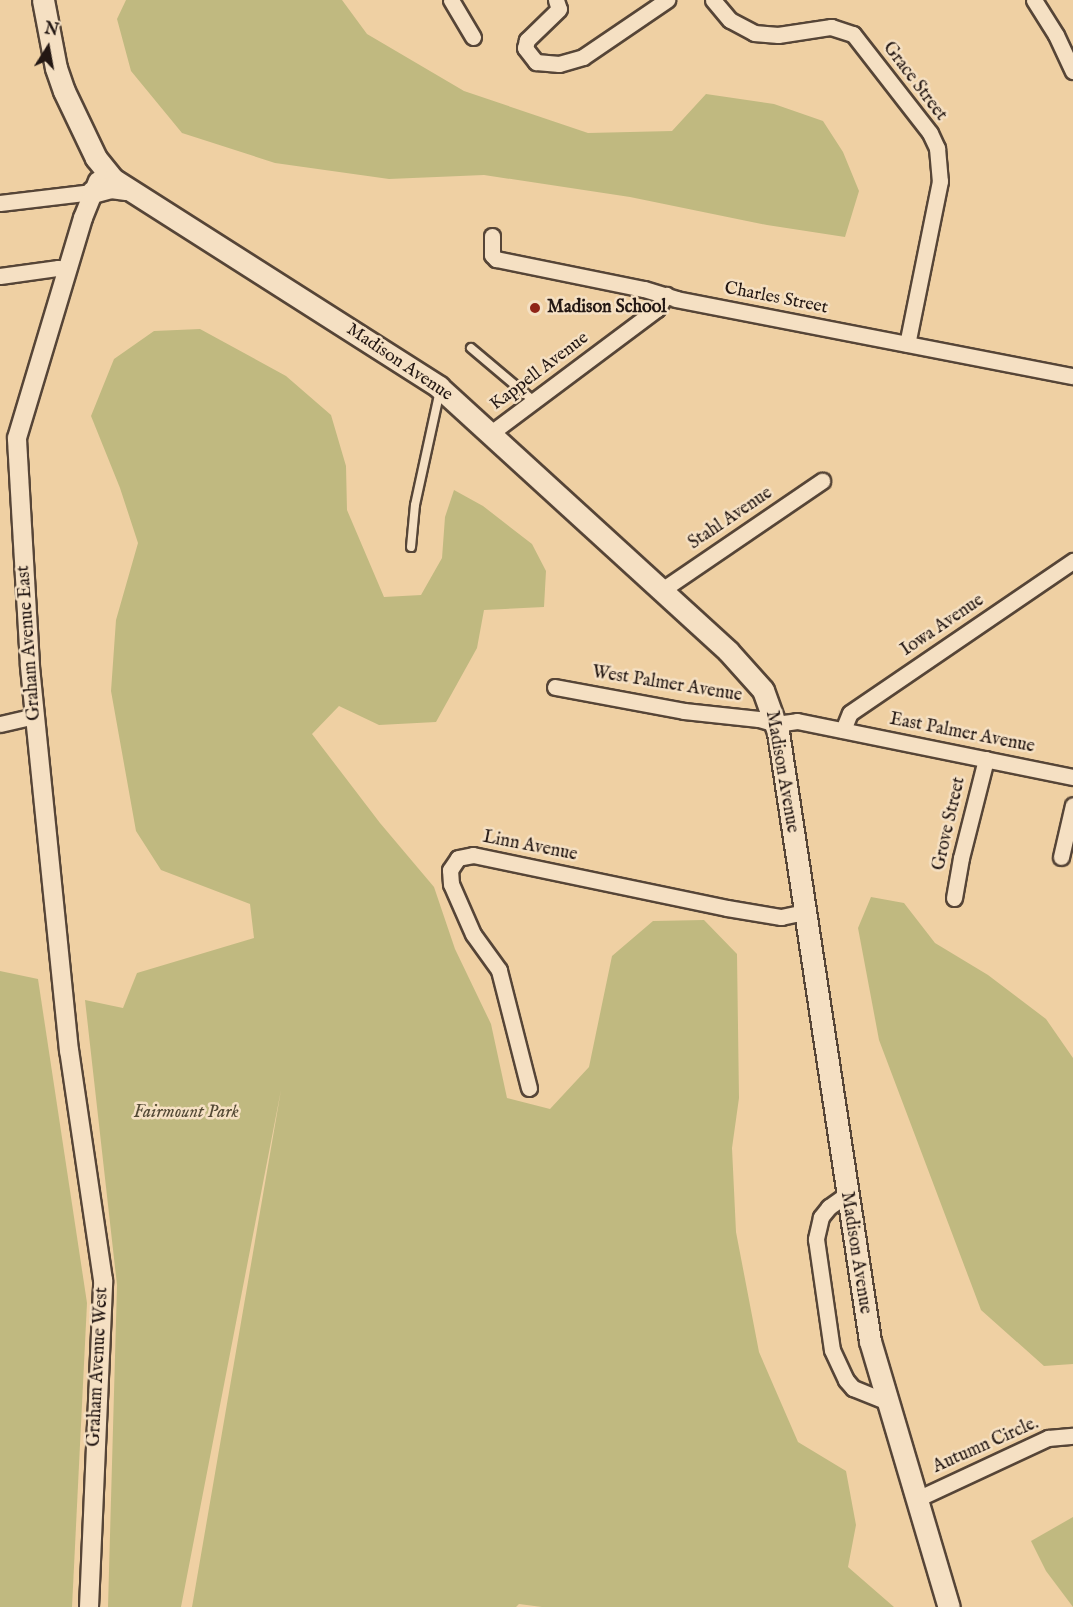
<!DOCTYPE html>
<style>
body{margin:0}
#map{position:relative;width:1073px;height:1607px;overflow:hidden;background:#efd0a3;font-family:"IM FELL English",serif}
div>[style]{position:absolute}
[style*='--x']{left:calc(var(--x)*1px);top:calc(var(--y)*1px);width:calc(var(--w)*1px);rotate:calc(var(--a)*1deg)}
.green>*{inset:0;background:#c0b980}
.roads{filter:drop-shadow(2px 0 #564537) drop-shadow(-2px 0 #564537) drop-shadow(0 2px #564537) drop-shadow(0 -2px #564537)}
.service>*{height:8px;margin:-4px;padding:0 4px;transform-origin:4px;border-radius:4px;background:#f5e0c3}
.minor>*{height:15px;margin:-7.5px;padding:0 7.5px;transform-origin:7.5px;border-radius:7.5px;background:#f5e0c3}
.tertiary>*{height:18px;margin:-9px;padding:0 9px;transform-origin:9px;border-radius:9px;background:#f5e0c3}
.secondary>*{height:21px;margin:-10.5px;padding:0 10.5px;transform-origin:10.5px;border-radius:10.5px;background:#f5e0c3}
.dots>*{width:16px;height:16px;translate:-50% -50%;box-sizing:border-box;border:3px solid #f5e0c3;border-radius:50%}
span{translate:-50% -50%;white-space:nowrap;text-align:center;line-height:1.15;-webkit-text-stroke:5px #f5e0c3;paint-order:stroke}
.street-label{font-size:18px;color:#231713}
.poi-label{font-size:18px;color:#231713;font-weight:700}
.left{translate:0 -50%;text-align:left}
.park-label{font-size:18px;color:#524834;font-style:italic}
.north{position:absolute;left:18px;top:18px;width:60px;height:60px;-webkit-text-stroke:4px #f5e0c3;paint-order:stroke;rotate:11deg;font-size:16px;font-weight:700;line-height:24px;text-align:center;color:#231713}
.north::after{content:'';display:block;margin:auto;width:21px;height:27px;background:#231713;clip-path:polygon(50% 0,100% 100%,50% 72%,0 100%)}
</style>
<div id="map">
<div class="green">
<i style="clip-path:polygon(126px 0,342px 0,367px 34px,464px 91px,588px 133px,672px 131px,706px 94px,774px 104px,823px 121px,843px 152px,859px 191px,845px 237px,767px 225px,630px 197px,484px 175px,389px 179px,275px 163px,182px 133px,131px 71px,117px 19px)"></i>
<i style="clip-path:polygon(200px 329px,286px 376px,331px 415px,346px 466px,347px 510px,384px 597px,421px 595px,442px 558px,445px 517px,454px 490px,483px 506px,532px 544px,546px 571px,544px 607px,484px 610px,477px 648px,436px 722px,379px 725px,339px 706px,312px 734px,380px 823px,434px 887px,455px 949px,491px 1024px,507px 1098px,550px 1109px,589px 1067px,612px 956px,653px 921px,704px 920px,737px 954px,739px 1098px,732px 1148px,736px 1232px,759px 1352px,798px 1442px,846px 1471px,856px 1525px,848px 1567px,894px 1607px,542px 1607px,519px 1604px,516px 1607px,192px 1607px,281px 1090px,181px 1607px,108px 1607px,117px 1285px,85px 1000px,123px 1008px,137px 973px,254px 938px,250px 904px,161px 870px,136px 831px,111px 691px,116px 620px,138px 543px,120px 488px,91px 416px,114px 359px,154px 331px)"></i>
<i style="clip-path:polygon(871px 897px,904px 903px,935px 943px,988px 975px,1046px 1019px,1073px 1058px,1073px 1364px,1044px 1366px,981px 1310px,879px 1040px,858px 928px)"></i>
<i style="clip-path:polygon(0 971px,38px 979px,87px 1303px,72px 1607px,0 1607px)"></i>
<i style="clip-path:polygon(1073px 1517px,1073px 1607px,1046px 1571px,1031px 1541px)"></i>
</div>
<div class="roads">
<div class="service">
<i style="--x:471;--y:348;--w:82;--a:40.1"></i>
<i style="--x:411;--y:547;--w:42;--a:-84.6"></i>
<i style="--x:415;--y:505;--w:118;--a:-77.7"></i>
</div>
<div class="minor">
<i style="--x:451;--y:0;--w:43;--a:59.3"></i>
<i style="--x:556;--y:0;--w:9;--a:72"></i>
<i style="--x:559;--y:9;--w:45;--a:135.9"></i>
<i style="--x:527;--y:40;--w:8;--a:104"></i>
<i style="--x:525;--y:48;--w:18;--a:52"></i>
<i style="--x:536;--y:62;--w:23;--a:5"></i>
<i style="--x:559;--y:64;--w:25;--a:-16"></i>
<i style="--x:583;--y:57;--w:102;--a:-34.2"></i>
<i style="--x:713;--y:0;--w:26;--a:50"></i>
<i style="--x:730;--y:20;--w:27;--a:28"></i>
<i style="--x:754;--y:33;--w:24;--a:5"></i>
<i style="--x:778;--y:35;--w:54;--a:-8.6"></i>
<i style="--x:831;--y:27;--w:23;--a:18"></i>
<i style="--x:853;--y:34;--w:125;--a:52.1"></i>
<i style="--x:930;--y:133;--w:17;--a:65"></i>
<i style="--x:937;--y:148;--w:33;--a:85"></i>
<i style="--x:940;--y:181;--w:166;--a:101.4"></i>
<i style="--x:1034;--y:0;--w:41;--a:57.8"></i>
<i style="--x:1056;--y:35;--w:40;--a:65"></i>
<i style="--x:0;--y:203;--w:93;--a:-6.8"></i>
<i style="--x:492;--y:236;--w:19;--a:90"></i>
<i style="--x:492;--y:255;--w:6;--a:45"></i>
<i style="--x:496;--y:259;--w:151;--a:11.5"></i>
<i style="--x:644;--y:289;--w:34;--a:17"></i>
<i style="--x:676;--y:299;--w:404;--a:11"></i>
<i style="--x:0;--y:276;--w:59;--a:-7.9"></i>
<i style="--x:58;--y:268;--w:9;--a:13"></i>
<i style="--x:491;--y:433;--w:207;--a:-36.8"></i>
<i style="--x:657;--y:309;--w:17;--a:-57"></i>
<i style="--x:662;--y:590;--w:194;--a:-34.3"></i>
<i style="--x:555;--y:687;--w:131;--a:10.5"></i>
<i style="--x:684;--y:711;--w:75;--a:6.1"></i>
<i style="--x:759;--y:719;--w:18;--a:16"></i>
<i style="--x:776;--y:724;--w:21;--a:-8"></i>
<i style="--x:797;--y:721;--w:282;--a:11.5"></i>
<i style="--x:0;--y:724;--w:36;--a:-13"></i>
<i style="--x:843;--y:730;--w:18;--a:-68"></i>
<i style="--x:850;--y:713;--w:270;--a:-34.3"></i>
<i style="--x:1061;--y:857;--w:53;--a:-77"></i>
<i style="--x:954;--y:898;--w:41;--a:-80.1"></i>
<i style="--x:961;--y:858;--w:102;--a:-75.8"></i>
<i style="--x:529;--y:1088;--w:122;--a:-104.3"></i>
<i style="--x:499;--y:970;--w:44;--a:-125.8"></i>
<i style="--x:473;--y:934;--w:55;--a:-113.7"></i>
<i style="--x:451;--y:884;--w:14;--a:-94"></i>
<i style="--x:450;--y:870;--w:14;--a:-56"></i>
<i style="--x:458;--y:858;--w:15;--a:-11"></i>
<i style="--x:473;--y:855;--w:259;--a:11.8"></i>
<i style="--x:727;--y:908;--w:55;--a:9.5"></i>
<i style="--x:781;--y:917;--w:24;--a:-12"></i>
<i style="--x:846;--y:1195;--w:21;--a:145"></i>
<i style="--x:829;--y:1207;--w:13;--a:129"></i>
<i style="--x:821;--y:1217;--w:23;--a:103"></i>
<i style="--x:816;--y:1239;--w:112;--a:81.8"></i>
<i style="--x:832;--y:1350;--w:33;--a:65"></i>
<i style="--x:846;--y:1380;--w:11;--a:49"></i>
<i style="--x:853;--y:1388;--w:37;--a:22"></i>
<i style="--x:917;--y:1499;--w:145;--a:-25"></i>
<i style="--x:1048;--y:1438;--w:25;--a:-5"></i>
</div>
<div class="tertiary">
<i style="--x:89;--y:1607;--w:327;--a:-87.5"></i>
<i style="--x:103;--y:1280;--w:232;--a:-98.4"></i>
<i style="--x:69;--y:1051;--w:388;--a:-95.8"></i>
<i style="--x:30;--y:665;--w:227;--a:-93.3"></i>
<i style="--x:17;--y:438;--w:230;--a:-73.3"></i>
<i style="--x:83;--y:218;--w:40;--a:-68"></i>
</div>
<div class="secondary">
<i style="--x:43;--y:0;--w:69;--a:79.2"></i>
<i style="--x:56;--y:68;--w:24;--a:71"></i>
<i style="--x:64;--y:91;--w:74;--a:64.5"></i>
<i style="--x:96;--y:158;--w:27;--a:51"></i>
<i style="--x:113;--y:179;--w:387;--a:32.5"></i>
<i style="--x:439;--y:387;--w:391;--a:42.4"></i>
<i style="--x:728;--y:651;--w:52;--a:48.1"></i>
<i style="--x:763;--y:690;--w:45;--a:70.3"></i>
<i style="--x:778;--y:732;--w:616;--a:81.41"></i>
<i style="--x:870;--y:1341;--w:277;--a:73.5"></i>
<i style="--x:92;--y:192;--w:20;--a:-15"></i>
<i style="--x:111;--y:187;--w:15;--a:8"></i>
</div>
</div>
<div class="dots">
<i style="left:535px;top:308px;background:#8f2418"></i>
</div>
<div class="street-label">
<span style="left:914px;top:82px;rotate:53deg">Grace Street</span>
<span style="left:776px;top:299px;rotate:11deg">Charles Street</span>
<span style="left:399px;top:363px;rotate:34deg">Madison Avenue</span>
<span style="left:540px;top:372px;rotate:-37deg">Kappell Avenue</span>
<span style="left:731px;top:519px;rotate:-34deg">Stahl Avenue</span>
<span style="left:943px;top:626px;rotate:-34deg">Iowa Avenue</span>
<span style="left:30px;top:643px;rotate:-94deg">Graham Avenue East</span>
<span style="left:667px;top:685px;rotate:9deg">West Palmer Avenue</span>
<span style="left:962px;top:734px;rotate:11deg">East Palmer Avenue</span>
<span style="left:781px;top:772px;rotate:80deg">Madison Avenue</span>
<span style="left:950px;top:824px;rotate:-77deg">Grove Street</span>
<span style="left:530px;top:847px;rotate:11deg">Linn Avenue</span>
<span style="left:855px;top:1253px;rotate:81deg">Madison Avenue</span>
<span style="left:99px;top:1367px;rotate:-87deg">Graham Avenue West</span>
<span style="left:986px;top:1446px;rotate:-24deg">Autumn Circle.</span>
</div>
<div class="poi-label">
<span class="left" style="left:547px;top:308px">Madison School</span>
</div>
<div class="park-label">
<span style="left:186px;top:1113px">Fairmount Park</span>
</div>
<div class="north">N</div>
</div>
